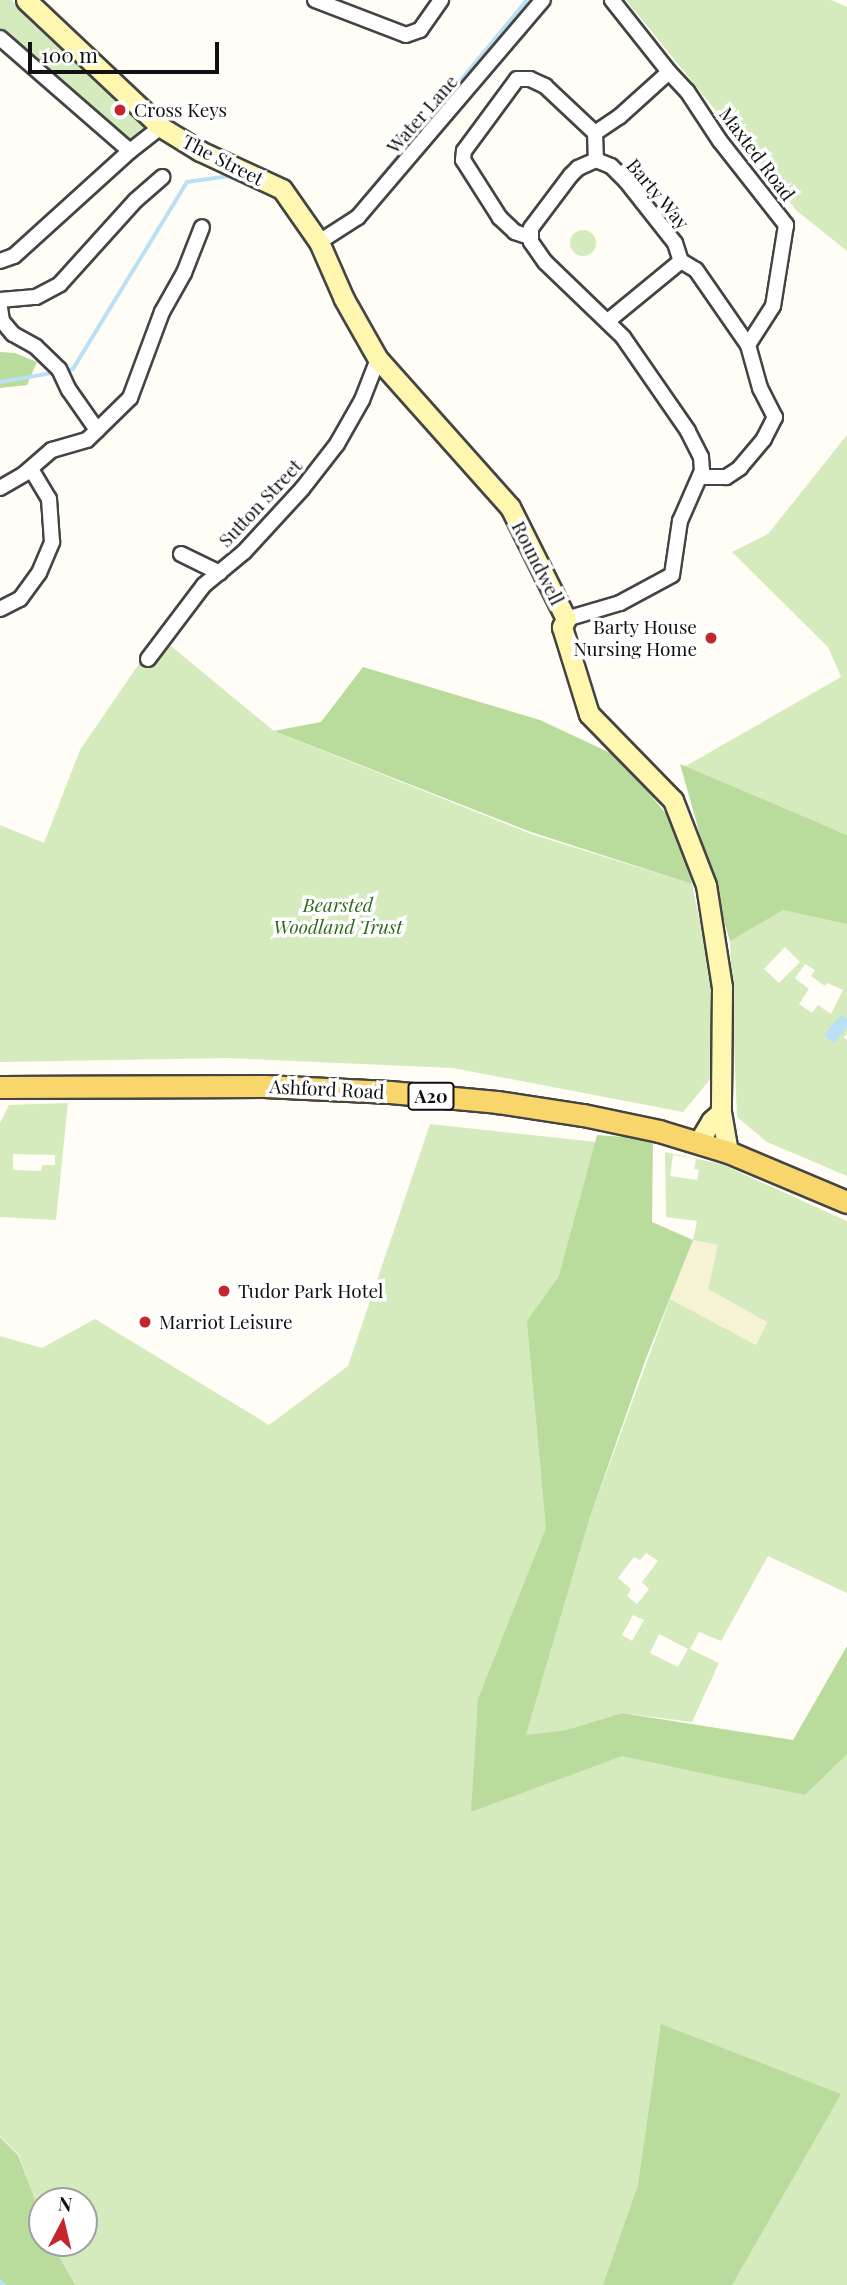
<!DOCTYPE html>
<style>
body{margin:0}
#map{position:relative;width:847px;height:2285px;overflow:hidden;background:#fffdf5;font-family:"Playfair Display",serif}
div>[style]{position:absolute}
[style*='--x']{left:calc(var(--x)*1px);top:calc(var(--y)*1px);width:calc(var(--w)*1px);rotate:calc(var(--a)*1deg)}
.farmland>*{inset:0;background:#f6f3d4}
.green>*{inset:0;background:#d5ebbd}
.round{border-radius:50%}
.forest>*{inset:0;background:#b9dc9c}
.water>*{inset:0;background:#b9e0f7}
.stream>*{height:3.5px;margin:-1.75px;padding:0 1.75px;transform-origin:1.75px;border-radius:1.75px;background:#b9e0f7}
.roads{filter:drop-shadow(2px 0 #444) drop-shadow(-2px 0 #444) drop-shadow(0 2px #444) drop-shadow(0 -2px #444)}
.street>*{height:14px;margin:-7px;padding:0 7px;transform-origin:7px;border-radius:7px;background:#fff}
.secondary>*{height:19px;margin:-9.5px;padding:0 9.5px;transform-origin:9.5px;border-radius:9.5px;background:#fff6b0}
.primary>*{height:21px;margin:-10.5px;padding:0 10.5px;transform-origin:10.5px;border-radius:10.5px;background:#f9d66b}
.dots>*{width:19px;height:19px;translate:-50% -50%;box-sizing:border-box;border:4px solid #fff;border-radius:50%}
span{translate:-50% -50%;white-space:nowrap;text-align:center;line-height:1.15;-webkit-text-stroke:7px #fff;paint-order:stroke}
.shield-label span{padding:2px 5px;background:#fff;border:2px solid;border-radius:5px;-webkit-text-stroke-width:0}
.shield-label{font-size:18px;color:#111;font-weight:700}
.poi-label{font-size:19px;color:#111}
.left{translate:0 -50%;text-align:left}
.right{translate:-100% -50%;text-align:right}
.street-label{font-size:19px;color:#111}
.park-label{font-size:19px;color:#2f6b1f;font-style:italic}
.north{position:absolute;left:28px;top:2187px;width:70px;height:70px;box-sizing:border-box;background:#fff;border:2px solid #a0a0a0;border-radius:50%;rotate:7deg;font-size:19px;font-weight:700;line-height:28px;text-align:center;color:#111}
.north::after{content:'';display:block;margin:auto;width:24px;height:32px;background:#c4262e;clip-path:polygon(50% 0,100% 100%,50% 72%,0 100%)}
.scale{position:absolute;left:28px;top:42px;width:191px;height:32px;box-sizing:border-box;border:4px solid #111;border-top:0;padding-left:9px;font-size:21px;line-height:24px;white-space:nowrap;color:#111;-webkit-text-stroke:5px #fff;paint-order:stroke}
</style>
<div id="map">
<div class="farmland">
<i style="clip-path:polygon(693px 1240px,718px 1245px,708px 1289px,767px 1322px,756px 1345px,670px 1299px)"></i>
</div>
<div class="green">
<i style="clip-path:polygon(0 0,11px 0,141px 119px,145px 125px,144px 135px,128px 143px,119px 139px,0 30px)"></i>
<i style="clip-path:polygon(626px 0,831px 0,847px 7px,847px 251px,797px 211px)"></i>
<i class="round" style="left:570px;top:230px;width:26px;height:26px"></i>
<i style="clip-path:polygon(847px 435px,847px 835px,684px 767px,841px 677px,828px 647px,732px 552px,768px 534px)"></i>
<i style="clip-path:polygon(171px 646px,274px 731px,531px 834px,692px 884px,715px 995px,717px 1071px,683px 1112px,453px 1068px,227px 1058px,0 1062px,0 825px,44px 843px,80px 750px,145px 655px,152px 661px)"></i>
<i style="clip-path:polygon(evenodd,697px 825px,847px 919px,847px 1033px,844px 1037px,847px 1040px,847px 1176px,767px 1142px,737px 1117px,730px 941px,697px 825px,785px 947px,800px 962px,779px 983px,764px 969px,785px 947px,697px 825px,805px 964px,815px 970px,811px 976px,825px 986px,827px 983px,843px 990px,831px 1014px,818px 1005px,812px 1013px,799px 1004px,809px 989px,795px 978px,805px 964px)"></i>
<i style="clip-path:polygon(evenodd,68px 1103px,56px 1220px,0 1217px,0 1123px,9px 1105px,68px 1103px,13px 1154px,55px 1155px,55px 1165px,42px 1165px,41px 1171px,13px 1170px,13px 1154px)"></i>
<i style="clip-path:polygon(evenodd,430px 1124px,642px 1147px,527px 1731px,590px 1517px,670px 1299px,756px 1345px,767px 1322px,708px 1289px,718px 1245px,693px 1240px,697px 1221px,666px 1217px,665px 1152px,721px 1164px,847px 1221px,847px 1593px,768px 1556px,721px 1641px,699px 1632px,690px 1649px,719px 1663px,692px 1722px,622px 1713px,566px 1730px,529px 1735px,790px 1781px,847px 1714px,847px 2285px,61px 2285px,48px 2243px,84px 2243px,84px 2201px,42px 2201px,42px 2226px,19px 2155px,0 2136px,0 1336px,42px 1348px,95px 1319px,269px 1425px,348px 1366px,430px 1124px,673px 1155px,696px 1159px,694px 1169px,699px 1170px,697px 1180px,670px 1176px,673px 1155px,430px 1124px,646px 1553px,658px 1561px,642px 1582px,649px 1589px,637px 1604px,627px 1596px,631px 1589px,618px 1578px,634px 1557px,640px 1560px,646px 1553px,430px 1124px,633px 1615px,644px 1620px,632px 1641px,622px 1635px,633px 1615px,430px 1124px,659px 1634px,688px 1649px,678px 1667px,650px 1653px,659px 1634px)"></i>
</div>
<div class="forest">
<i style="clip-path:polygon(0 352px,15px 353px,37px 362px,27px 385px,0 388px)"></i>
<i style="clip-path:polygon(363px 667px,540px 720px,619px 757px,677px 827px,692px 884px,531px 832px,274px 731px,321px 722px)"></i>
<i style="clip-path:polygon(680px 764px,847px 835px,847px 924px,783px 910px,730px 941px)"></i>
<i style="clip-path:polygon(597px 1135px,653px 1139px,652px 1222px,693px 1240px,645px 1361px,590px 1517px,526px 1735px,566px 1730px,622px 1713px,793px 1740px,847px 1646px,847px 1754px,805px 1795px,622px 1756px,471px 1812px,478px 1699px,546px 1528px,527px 1321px,559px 1276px)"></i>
<i style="clip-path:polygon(661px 2024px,841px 2094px,732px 2285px,603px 2285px,638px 2185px)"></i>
<i style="clip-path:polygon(0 2137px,18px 2155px,42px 2219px,42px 2243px,51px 2243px,75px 2285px,0 2285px)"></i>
</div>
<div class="water">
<i style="clip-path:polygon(841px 1015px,847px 1018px,847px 1027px,834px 1044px,824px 1035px)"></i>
</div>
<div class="stream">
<i style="--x:354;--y:210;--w:272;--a:-50.5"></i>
<i style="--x:65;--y:371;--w:8;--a:-14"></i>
<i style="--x:73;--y:369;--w:219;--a:-58.6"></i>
<i style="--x:187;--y:182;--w:42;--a:-8.1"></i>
<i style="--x:229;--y:176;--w:51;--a:24.1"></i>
<i style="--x:0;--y:382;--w:59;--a:-9.8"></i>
<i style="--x:0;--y:2281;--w:6;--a:45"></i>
</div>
<div class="roads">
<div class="street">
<i style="--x:315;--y:0;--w:97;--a:21"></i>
<i style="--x:406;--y:35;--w:15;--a:-20"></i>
<i style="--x:420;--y:30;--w:37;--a:-55"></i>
<i style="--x:0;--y:38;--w:172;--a:41"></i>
<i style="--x:669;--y:72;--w:26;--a:47"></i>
<i style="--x:687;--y:91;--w:60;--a:56.6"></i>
<i style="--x:720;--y:141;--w:107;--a:51.8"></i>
<i style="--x:786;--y:225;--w:82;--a:99.1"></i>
<i style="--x:773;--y:306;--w:46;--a:122.7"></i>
<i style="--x:595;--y:133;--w:29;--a:-34"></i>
<i style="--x:619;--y:117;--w:67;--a:-42"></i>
<i style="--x:669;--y:72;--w:92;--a:-128.4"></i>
<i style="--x:530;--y:237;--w:16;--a:-162"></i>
<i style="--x:515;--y:232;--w:21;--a:-137"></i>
<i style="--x:500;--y:218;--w:69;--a:-122.5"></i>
<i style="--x:463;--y:160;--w:9;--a:-84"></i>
<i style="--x:464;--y:151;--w:89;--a:-53.6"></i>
<i style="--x:517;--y:79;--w:13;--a:0"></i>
<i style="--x:530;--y:79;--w:17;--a:25"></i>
<i style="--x:545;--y:86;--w:69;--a:43.2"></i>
<i style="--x:595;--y:133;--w:27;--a:88"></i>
<i style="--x:319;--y:242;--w:46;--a:-32.7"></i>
<i style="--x:358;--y:217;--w:285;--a:-49.6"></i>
<i style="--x:0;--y:261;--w:15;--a:-20"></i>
<i style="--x:14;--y:256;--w:156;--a:-42.2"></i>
<i style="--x:130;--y:151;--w:39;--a:-38"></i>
<i style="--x:681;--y:261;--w:17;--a:31"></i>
<i style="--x:696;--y:270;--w:91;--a:55.3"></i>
<i style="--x:748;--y:345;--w:45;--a:74.4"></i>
<i style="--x:760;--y:388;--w:33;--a:63"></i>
<i style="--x:775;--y:417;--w:25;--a:117"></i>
<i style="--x:764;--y:439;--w:38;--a:130"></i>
<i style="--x:740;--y:468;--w:17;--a:147"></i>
<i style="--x:726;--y:477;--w:24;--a:180"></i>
<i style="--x:0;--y:300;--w:36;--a:-5"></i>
<i style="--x:36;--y:297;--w:27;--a:-28"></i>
<i style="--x:60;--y:284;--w:113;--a:-47.9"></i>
<i style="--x:136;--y:200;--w:35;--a:-41"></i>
<i style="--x:0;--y:308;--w:13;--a:81"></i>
<i style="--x:2;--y:321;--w:17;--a:50"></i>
<i style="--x:13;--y:334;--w:26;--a:29"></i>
<i style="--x:36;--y:347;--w:32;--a:44"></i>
<i style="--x:59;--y:369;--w:23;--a:65"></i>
<i style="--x:69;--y:390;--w:49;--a:55"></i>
<i style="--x:0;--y:488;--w:28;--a:-30"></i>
<i style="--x:24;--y:474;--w:37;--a:-41"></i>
<i style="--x:52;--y:450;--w:36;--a:-16"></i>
<i style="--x:87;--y:440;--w:60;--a:-44.3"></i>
<i style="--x:130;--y:398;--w:92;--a:-69.6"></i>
<i style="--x:162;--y:312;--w:45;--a:-60.6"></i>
<i style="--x:184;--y:273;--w:49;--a:-68.6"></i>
<i style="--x:181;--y:554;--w:43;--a:26"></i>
<i style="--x:0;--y:609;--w:22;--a:-27"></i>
<i style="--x:20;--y:599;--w:32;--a:-54"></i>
<i style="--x:39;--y:573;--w:34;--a:-67"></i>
<i style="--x:52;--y:542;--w:43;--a:-94"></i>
<i style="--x:49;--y:499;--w:35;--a:-121"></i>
<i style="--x:566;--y:619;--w:56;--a:-16.5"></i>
<i style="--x:620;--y:603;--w:59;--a:-28.3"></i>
<i style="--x:672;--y:575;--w:55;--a:-81.6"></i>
<i style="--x:680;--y:521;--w:55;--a:-66.3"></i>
<i style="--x:702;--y:471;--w:14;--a:-94"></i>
<i style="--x:701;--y:457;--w:29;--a:-117"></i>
<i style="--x:688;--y:431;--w:114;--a:-124.7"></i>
<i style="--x:623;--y:337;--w:108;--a:-136.1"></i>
<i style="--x:545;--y:262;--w:24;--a:-125"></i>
<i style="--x:531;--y:242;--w:14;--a:-90"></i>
<i style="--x:531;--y:228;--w:66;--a:-53"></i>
<i style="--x:571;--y:175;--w:10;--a:-45"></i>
<i style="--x:578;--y:168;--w:20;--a:-24"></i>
<i style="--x:596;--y:160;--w:16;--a:22"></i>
<i style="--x:611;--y:166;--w:21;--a:45"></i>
<i style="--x:626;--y:181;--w:79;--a:51.7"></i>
<i style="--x:675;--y:243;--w:19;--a:72"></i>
<i style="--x:681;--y:261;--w:94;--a:140.6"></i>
<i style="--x:148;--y:659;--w:93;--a:-52.9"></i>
<i style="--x:204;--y:585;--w:52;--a:-39.5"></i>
<i style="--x:244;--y:552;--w:86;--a:-47.4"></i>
<i style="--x:302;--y:489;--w:57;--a:-52.1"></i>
<i style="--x:337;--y:444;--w:51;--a:-60.4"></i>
<i style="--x:362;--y:400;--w:44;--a:-68.7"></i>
</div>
<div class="secondary">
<i style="--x:26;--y:0;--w:185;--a:43.3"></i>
<i style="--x:161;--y:127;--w:46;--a:31.6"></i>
<i style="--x:200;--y:151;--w:90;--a:24.9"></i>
<i style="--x:282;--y:189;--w:65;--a:55.1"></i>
<i style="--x:319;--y:242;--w:62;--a:66.3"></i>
<i style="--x:344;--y:299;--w:69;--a:60.5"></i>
<i style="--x:378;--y:359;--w:198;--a:48.3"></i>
<i style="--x:510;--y:507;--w:125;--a:63.4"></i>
<i style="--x:566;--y:619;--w:9;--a:117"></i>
<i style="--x:562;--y:627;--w:91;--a:72.8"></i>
<i style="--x:589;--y:714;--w:120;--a:45.7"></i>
<i style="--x:673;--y:800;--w:91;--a:68.8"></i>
<i style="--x:706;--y:885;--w:103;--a:81.1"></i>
<i style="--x:722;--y:987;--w:125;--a:90.5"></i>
<i style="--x:721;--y:1112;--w:41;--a:80.1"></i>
<i style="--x:698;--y:1143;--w:26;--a:-59"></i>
<i style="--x:711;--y:1121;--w:13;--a:-42"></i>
</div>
<div class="primary">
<i style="--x:0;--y:1087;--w:264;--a:-0.2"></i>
<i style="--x:264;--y:1086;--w:126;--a:2.7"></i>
<i style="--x:390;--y:1092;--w:107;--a:5.3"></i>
<i style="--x:497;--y:1102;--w:87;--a:8.6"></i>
<i style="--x:583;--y:1115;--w:78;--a:11.9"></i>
<i style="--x:659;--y:1131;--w:72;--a:16.9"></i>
<i style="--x:728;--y:1152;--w:129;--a:22.8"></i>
</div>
</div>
<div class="dots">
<i style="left:120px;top:110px;background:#c4262e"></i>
<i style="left:711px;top:638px;background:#c4262e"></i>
<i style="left:224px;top:1291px;background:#c4262e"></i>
<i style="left:145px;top:1322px;background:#c4262e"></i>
</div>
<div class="shield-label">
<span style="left:431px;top:1096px">A20</span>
</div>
<div class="poi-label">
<span class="left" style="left:134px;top:110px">Cross Keys</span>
<span class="right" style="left:697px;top:638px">Barty House<br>Nursing Home</span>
<span class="left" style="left:238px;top:1291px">Tudor Park Hotel</span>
<span class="left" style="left:159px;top:1322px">Marriot Leisure</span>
</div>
<div class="street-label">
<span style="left:422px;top:114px;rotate:-49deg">Water Lane</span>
<span style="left:757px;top:154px;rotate:53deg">Maxted Road</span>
<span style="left:223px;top:160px;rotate:27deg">The Street</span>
<span style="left:658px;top:194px;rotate:50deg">Barty Way</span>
<span style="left:260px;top:503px;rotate:-47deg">Sutton Street</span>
<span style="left:538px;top:563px;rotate:63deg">Roundwell</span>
<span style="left:327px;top:1089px;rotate:3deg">Ashford Road</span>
</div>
<div class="park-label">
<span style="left:338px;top:916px">Bearsted<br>Woodland Trust</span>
</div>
<div class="north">N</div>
<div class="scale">100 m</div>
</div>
